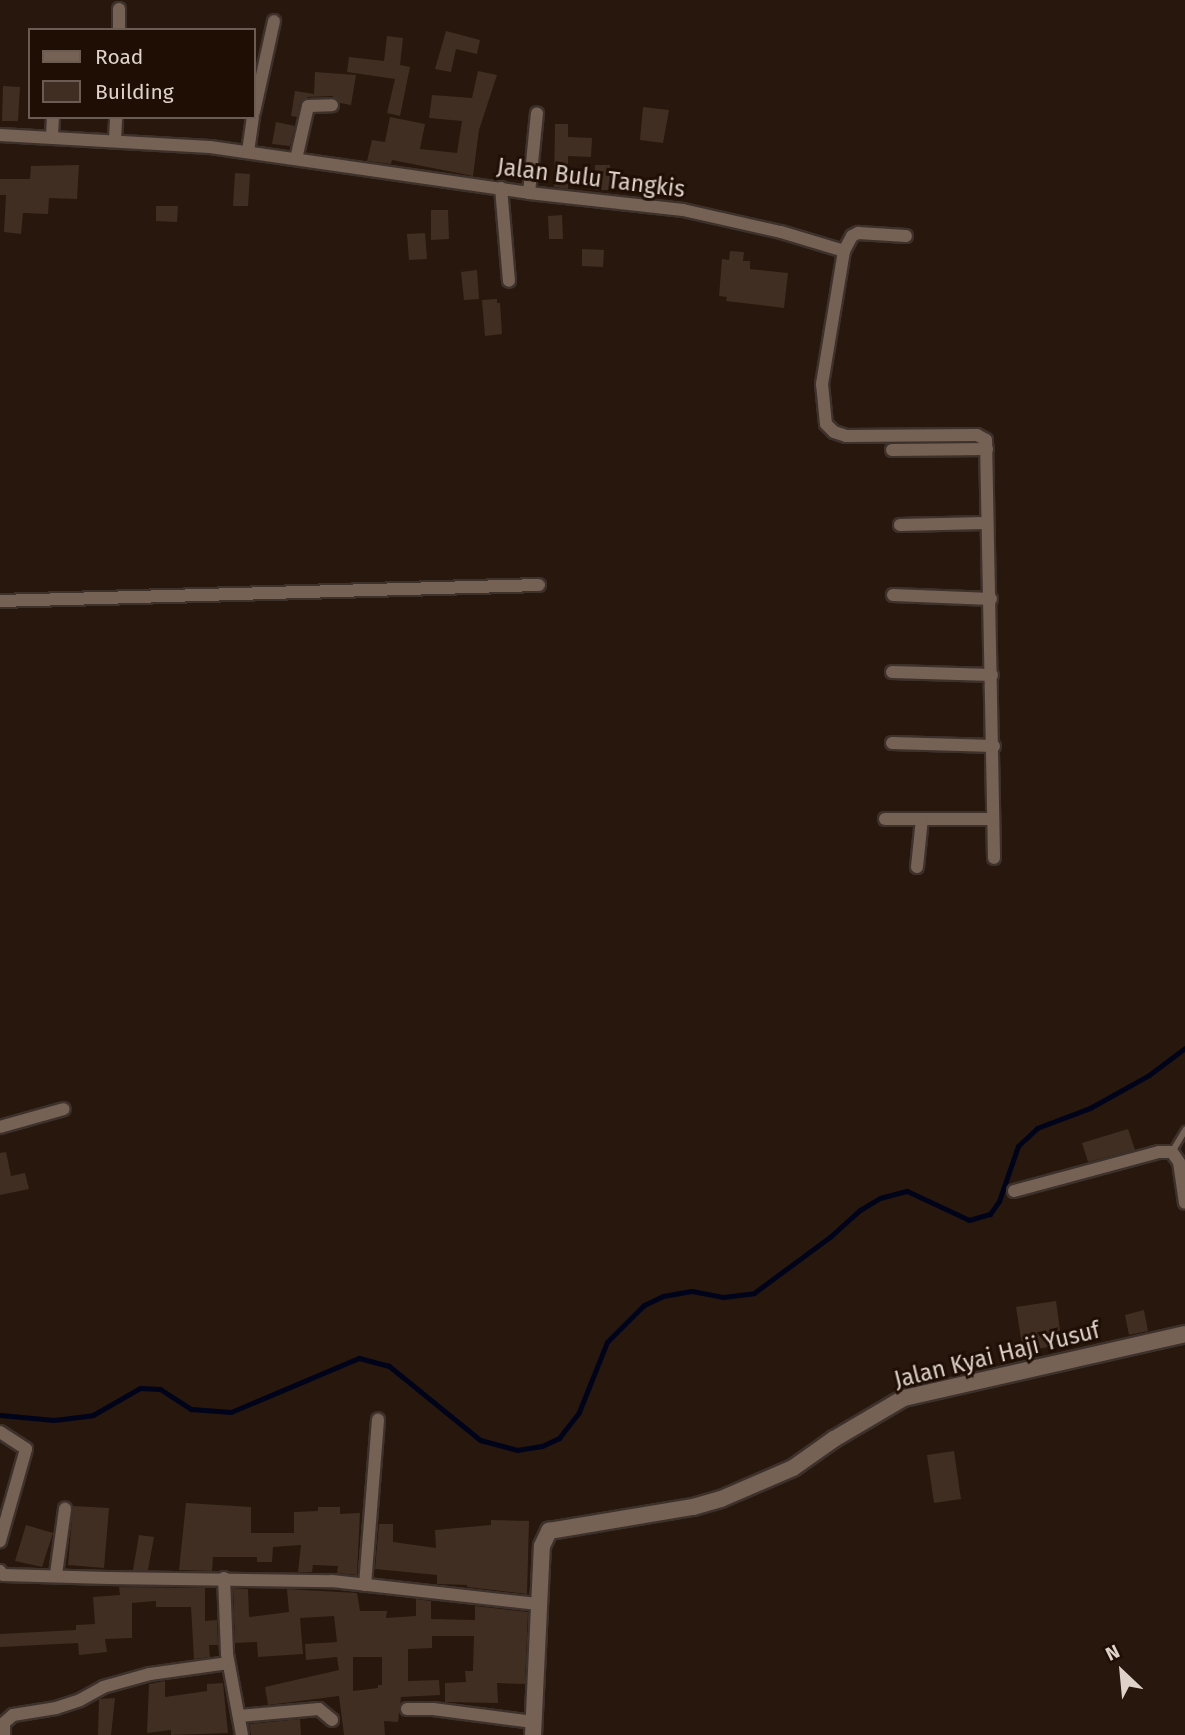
<!DOCTYPE html>
<style>
body{margin:0}
#map{position:relative;width:1185px;height:1735px;overflow:hidden;background:#28170c;font-family:"Fira Sans",sans-serif}
div>[style]{position:absolute}
[style*='--x']{left:calc(var(--x)*1px);top:calc(var(--y)*1px);width:calc(var(--w)*1px);rotate:calc(var(--a)*1deg)}
.stream>*{height:5px;margin:-2.5px;padding:0 2.5px;transform-origin:2.5px;border-radius:2.5px;background:#00041b}
.building>*{inset:0;background:#402e22}
.roads{filter:drop-shadow(2px 0 #3d312c) drop-shadow(-2px 0 #3d312c) drop-shadow(0 2px #3d312c) drop-shadow(0 -2px #3d312c)}
.service>*{height:6px;margin:-3px;padding:0 3px;transform-origin:3px;border-radius:3px;background:#766155}
.minor>*{height:12px;margin:-6px;padding:0 6px;transform-origin:6px;border-radius:6px;background:#766155}
.tertiary>*{height:16px;margin:-8px;padding:0 8px;transform-origin:8px;border-radius:8px;background:#766155}
span{translate:-50% -50%;white-space:nowrap;text-align:center;line-height:1.15;-webkit-text-stroke:6px #1e0e04;paint-order:stroke}
.street-label{font-size:23px;color:#ded2ca}
.legend{position:absolute;left:28px;top:28px;width:228px;height:91px;box-sizing:border-box;background:#1e0e04;border:2px solid #6b5c53;margin:0;padding:9px 12px;list-style:none;font-size:21px;color:#ded2ca}
.legend li{display:flex;align-items:center;gap:14px;height:35px}
.legend b{width:35px;border:2px solid #6b5c53}
.north{position:absolute;left:1087px;top:1637px;width:70px;height:70px;-webkit-text-stroke:5px #1e0e04;paint-order:stroke;rotate:334deg;font-size:19px;font-weight:700;line-height:28px;text-align:center;color:#ded2ca}
.north::after{content:'';display:block;margin:auto;width:24px;height:32px;background:#ded2ca;clip-path:polygon(50% 0,100% 100%,50% 72%,0 100%)}
</style>
<div id="map">
<div class="stream">
<i style="--x:0;--y:1415;--w:54;--a:5.3"></i>
<i style="--x:54;--y:1420;--w:39;--a:-7"></i>
<i style="--x:93;--y:1415;--w:54;--a:-29.9"></i>
<i style="--x:140;--y:1388;--w:20;--a:3"></i>
<i style="--x:160;--y:1389;--w:37;--a:33"></i>
<i style="--x:191;--y:1409;--w:40;--a:4.3"></i>
<i style="--x:231;--y:1412;--w:139;--a:-22.9"></i>
<i style="--x:359;--y:1358;--w:31;--a:15"></i>
<i style="--x:389;--y:1366;--w:117;--a:39.1"></i>
<i style="--x:480;--y:1440;--w:38;--a:15"></i>
<i style="--x:517;--y:1450;--w:25;--a:-9"></i>
<i style="--x:542;--y:1446;--w:19;--a:-25"></i>
<i style="--x:559;--y:1438;--w:33;--a:-52"></i>
<i style="--x:579;--y:1412;--w:75;--a:-68.2"></i>
<i style="--x:607;--y:1342;--w:52;--a:-45"></i>
<i style="--x:644;--y:1305;--w:21;--a:-25"></i>
<i style="--x:663;--y:1296;--w:29;--a:-10"></i>
<i style="--x:692;--y:1291;--w:32;--a:11"></i>
<i style="--x:723;--y:1297;--w:31;--a:-7"></i>
<i style="--x:754;--y:1293;--w:96;--a:-36.5"></i>
<i style="--x:831;--y:1236;--w:39;--a:-42"></i>
<i style="--x:860;--y:1210;--w:23;--a:-31"></i>
<i style="--x:880;--y:1198;--w:28;--a:-15"></i>
<i style="--x:907;--y:1191;--w:68;--a:25.1"></i>
<i style="--x:969;--y:1220;--w:22;--a:-16"></i>
<i style="--x:990;--y:1214;--w:16;--a:-55"></i>
<i style="--x:999;--y:1201;--w:58;--a:-70.9"></i>
<i style="--x:1018;--y:1146;--w:26;--a:-43"></i>
<i style="--x:1037;--y:1128;--w:57;--a:-20.7"></i>
<i style="--x:1090;--y:1108;--w:68;--a:-29.2"></i>
<i style="--x:1149;--y:1075;--w:45;--a:-36.9"></i>
</div>
<div class="building">
<i style="clip-path:polygon(446px 31px,480px 40px,477px 54px,456px 49px,451px 72px,435px 69px)"></i>
<i style="clip-path:polygon(387px 36px,403px 38px,400px 65px,410px 67px,400px 116px,387px 113px,395px 79px,347px 72px,349px 57px,384px 61px)"></i>
<i style="clip-path:polygon(478px 71px,497px 75px,479px 130px,473px 176px,392px 160px,391px 164px,367px 161px,372px 140px,385px 142px,390px 117px,425px 124px,420px 149px,457px 153px,462px 121px,429px 118px,432px 95px,472px 98px)"></i>
<i style="clip-path:polygon(315px 72px,356px 75px,351px 105px,340px 103px,332px 96px,308px 97px,300px 103px,297px 117px,291px 116px,295px 91px,314px 94px)"></i>
<i style="clip-path:polygon(3px 86px,20px 87px,18px 121px,2px 121px)"></i>
<i style="clip-path:polygon(643px 107px,669px 110px,663px 143px,640px 140px)"></i>
<i style="clip-path:polygon(276px 122px,295px 126px,290px 146px,272px 144px)"></i>
<i style="clip-path:polygon(555px 124px,568px 124px,568px 137px,592px 138px,591px 157px,568px 156px,568px 189px,554px 187px)"></i>
<i style="clip-path:polygon(79px 165px,77px 199px,49px 198px,48px 214px,23px 213px,21px 234px,4px 232px,6px 195px,0 195px,0 179px,30px 179px,31px 166px)"></i>
<i style="clip-path:polygon(595px 165px,610px 165px,610px 190px,595px 190px)"></i>
<i style="clip-path:polygon(235px 173px,250px 174px,248px 206px,233px 206px)"></i>
<i style="clip-path:polygon(156px 206px,178px 206px,177px 222px,156px 221px)"></i>
<i style="clip-path:polygon(431px 210px,448px 210px,449px 239px,431px 240px)"></i>
<i style="clip-path:polygon(562px 215px,563px 239px,549px 239px,548px 216px)"></i>
<i style="clip-path:polygon(425px 233px,427px 259px,409px 260px,407px 234px)"></i>
<i style="clip-path:polygon(582px 249px,604px 250px,603px 267px,582px 266px)"></i>
<i style="clip-path:polygon(730px 251px,744px 252px,743px 261px,750px 261px,750px 269px,788px 273px,784px 308px,726px 301px,727px 297px,719px 296px,722px 259px,729px 260px)"></i>
<i style="clip-path:polygon(477px 270px,479px 299px,464px 300px,461px 272px)"></i>
<i style="clip-path:polygon(497px 299px,497px 303px,500px 303px,502px 334px,485px 336px,482px 300px)"></i>
<i style="clip-path:polygon(1128px 1129px,1135px 1150px,1088px 1162px,1082px 1143px)"></i>
<i style="clip-path:polygon(6px 1152px,11px 1176px,25px 1173px,29px 1189px,0 1195px,0 1153px)"></i>
<i style="clip-path:polygon(1056px 1301px,1062px 1345px,1023px 1351px,1016px 1307px)"></i>
<i style="clip-path:polygon(1144px 1310px,1148px 1331px,1129px 1335px,1125px 1315px)"></i>
<i style="clip-path:polygon(954px 1451px,961px 1499px,934px 1503px,927px 1455px)"></i>
<i style="clip-path:polygon(186px 1503px,251px 1507px,251px 1533px,294px 1533px,294px 1512px,318px 1511px,318px 1507px,340px 1507px,340px 1514px,360px 1513px,357px 1575px,337px 1573px,338px 1566px,313px 1565px,312px 1572px,298px 1572px,301px 1545px,273px 1547px,272px 1562px,257px 1562px,257px 1557px,213px 1557px,212px 1571px,179px 1570px)"></i>
<i style="clip-path:polygon(73px 1506px,109px 1508px,104px 1568px,68px 1565px)"></i>
<i style="clip-path:polygon(491px 1520px,529px 1521px,527px 1594px,467px 1587px,467px 1585px,437px 1584px,437px 1575px,375px 1569px,379px 1524px,393px 1524px,393px 1542px,436px 1548px,435px 1530px,491px 1525px)"></i>
<i style="clip-path:polygon(26px 1525px,53px 1533px,42px 1567px,15px 1561px)"></i>
<i style="clip-path:polygon(139px 1535px,154px 1537px,148px 1570px,133px 1570px)"></i>
<i style="clip-path:polygon(119px 1587px,205px 1588px,205px 1621px,217px 1620px,218px 1645px,209px 1645px,210px 1657px,194px 1659px,191px 1607px,156px 1607px,156px 1601px,132px 1603px,132px 1638px,105px 1639px,107px 1652px,79px 1655px,78px 1643px,0 1647px,0 1634px,76px 1630px,76px 1625px,95px 1624px,93px 1597px,120px 1595px)"></i>
<i style="clip-path:polygon(evenodd,233px 1588px,248px 1589px,249px 1617px,289px 1612px,287px 1589px,357px 1593px,360px 1611px,387px 1611px,386px 1618px,416px 1616px,416px 1599px,431px 1601px,431px 1619px,475px 1620px,475px 1606px,528px 1612px,525px 1684px,497px 1683px,498px 1703px,445px 1702px,445px 1683px,466px 1682px,465px 1671px,473px 1671px,474px 1636px,432px 1636px,432px 1648px,408px 1649px,408px 1681px,439px 1680px,440px 1695px,401px 1697px,398px 1722px,384px 1721px,385px 1735px,344px 1735px,339px 1696px,268px 1705px,265px 1687px,339px 1670px,337px 1657px,306px 1660px,305px 1644px,337px 1642px,334px 1616px,300px 1618px,303px 1654px,258px 1657px,257px 1642px,235px 1643px,233px 1588px,353px 1657px,382px 1657px,382px 1685px,378px 1685px,378px 1688px,353px 1691px,353px 1657px)"></i>
<i style="clip-path:polygon(165px 1681px,165px 1697px,207px 1691px,207px 1684px,223px 1683px,228px 1733px,171px 1735px,171px 1730px,147px 1733px,149px 1684px)"></i>
<i style="clip-path:polygon(115px 1698px,111px 1735px,98px 1735px,99px 1699px)"></i>
<i style="clip-path:polygon(300px 1719px,301px 1735px,251px 1735px,249px 1724px)"></i>
</div>
<div class="roads">
<div class="service">
<i style="--x:1172;--y:1152;--w:26;--a:-59"></i>
</div>
<div class="minor">
<i style="--x:119;--y:30;--w:21;--a:-90"></i>
<i style="--x:254;--y:112;--w:93;--a:-77.6"></i>
<i style="--x:0;--y:135;--w:210;--a:3.3"></i>
<i style="--x:210;--y:147;--w:322;--a:8.2"></i>
<i style="--x:529;--y:193;--w:155;--a:6.3"></i>
<i style="--x:683;--y:210;--w:100;--a:12.7"></i>
<i style="--x:781;--y:232;--w:66;--a:16.8"></i>
<i style="--x:844;--y:251;--w:135;--a:99.4"></i>
<i style="--x:822;--y:384;--w:40;--a:84.3"></i>
<i style="--x:826;--y:424;--w:11;--a:45"></i>
<i style="--x:834;--y:432;--w:13;--a:18"></i>
<i style="--x:846;--y:436;--w:131;--a:-0.4"></i>
<i style="--x:977;--y:435;--w:10;--a:29"></i>
<i style="--x:986;--y:440;--w:418;--a:88.9"></i>
<i style="--x:52;--y:136;--w:19;--a:-87"></i>
<i style="--x:115;--y:139;--w:22;--a:-87"></i>
<i style="--x:248;--y:152;--w:35;--a:-82"></i>
<i style="--x:296;--y:159;--w:54;--a:-77.2"></i>
<i style="--x:308;--y:106;--w:24;--a:-2"></i>
<i style="--x:501;--y:188;--w:93;--a:85.1"></i>
<i style="--x:529;--y:193;--w:80;--a:-84.3"></i>
<i style="--x:844;--y:251;--w:17;--a:-62"></i>
<i style="--x:852;--y:236;--w:7;--a:-27"></i>
<i style="--x:858;--y:233;--w:48;--a:3.6"></i>
<i style="--x:892;--y:450;--w:95;--a:-0.6"></i>
<i style="--x:900;--y:525;--w:85;--a:-1.3"></i>
<i style="--x:893;--y:595;--w:98;--a:2.3"></i>
<i style="--x:0;--y:601;--w:539;--a:-1.7"></i>
<i style="--x:892;--y:672;--w:100;--a:1.7"></i>
<i style="--x:892;--y:743;--w:102;--a:1.7"></i>
<i style="--x:885;--y:819;--w:107;--a:0"></i>
<i style="--x:917;--y:867;--w:48;--a:-84.1"></i>
<i style="--x:0;--y:1127;--w:66;--a:-15.7"></i>
<i style="--x:1014;--y:1191;--w:150;--a:-15.1"></i>
<i style="--x:1159;--y:1152;--w:13;--a:0"></i>
<i style="--x:1172;--y:1152;--w:12;--a:55"></i>
<i style="--x:1179;--y:1162;--w:41;--a:81.7"></i>
<i style="--x:0;--y:1432;--w:31;--a:33"></i>
<i style="--x:26;--y:1449;--w:96;--a:105.8"></i>
<i style="--x:0;--y:1571;--w:5;--a:53"></i>
<i style="--x:3;--y:1575;--w:105;--a:1.6"></i>
<i style="--x:108;--y:1578;--w:224;--a:0.8"></i>
<i style="--x:332;--y:1581;--w:207;--a:6.4"></i>
<i style="--x:56;--y:1574;--w:66;--a:-82.1"></i>
<i style="--x:224;--y:1578;--w:76;--a:87.7"></i>
<i style="--x:227;--y:1654;--w:82;--a:79.5"></i>
<i style="--x:365;--y:1585;--w:166;--a:-85.5"></i>
<i style="--x:407;--y:1709;--w:26;--a:0"></i>
<i style="--x:433;--y:1709;--w:101;--a:7.4"></i>
<i style="--x:239;--y:1716;--w:80;--a:-5"></i>
<i style="--x:319;--y:1709;--w:17;--a:40"></i>
<i style="--x:4;--y:1735;--w:12;--a:-90"></i>
<i style="--x:4;--y:1723;--w:12;--a:-42"></i>
<i style="--x:13;--y:1715;--w:44;--a:-9.2"></i>
<i style="--x:56;--y:1708;--w:25;--a:-18"></i>
<i style="--x:80;--y:1700;--w:26;--a:-29"></i>
<i style="--x:103;--y:1687;--w:49;--a:-15.5"></i>
<i style="--x:150;--y:1674;--w:79;--a:-8"></i>
</div>
<div class="tertiary">
<i style="--x:533;--y:1735;--w:189;--a:-87.3"></i>
<i style="--x:542;--y:1546;--w:17;--a:-65"></i>
<i style="--x:549;--y:1531;--w:146;--a:-9.5"></i>
<i style="--x:693;--y:1507;--w:29;--a:-16"></i>
<i style="--x:721;--y:1499;--w:78;--a:-23.3"></i>
<i style="--x:793;--y:1468;--w:50;--a:-35.3"></i>
<i style="--x:834;--y:1439;--w:81;--a:-30.4"></i>
<i style="--x:904;--y:1398;--w:288;--a:-12.8"></i>
</div>
</div>
<div class="street-label">
<span style="left:591px;top:178px;rotate:7deg">Jalan Bulu Tangkis</span>
<span style="left:997px;top:1355px;rotate:-14deg">Jalan Kyai Haji Yusuf</span>
</div>
<ul class="legend">
<li><b style="height:9px;background:#766155"></b>Road</li>
<li><b style="height:19px;background:#402e22"></b>Building</li>
</ul>
<div class="north">N</div>
</div>
